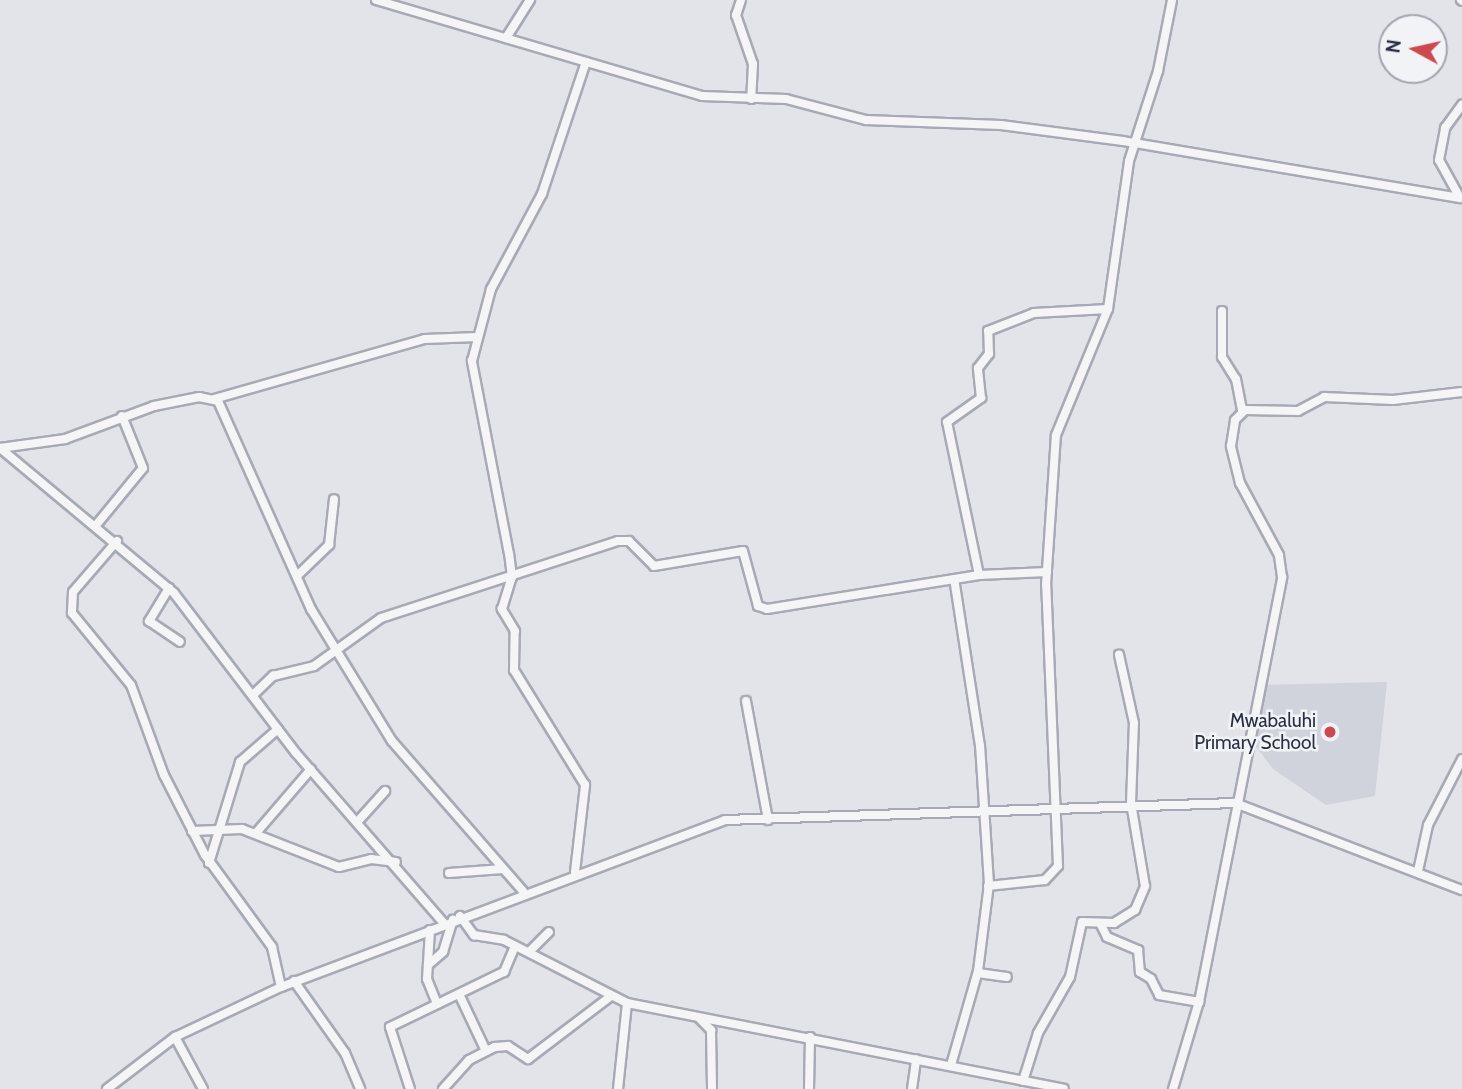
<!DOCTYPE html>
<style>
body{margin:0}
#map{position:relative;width:1462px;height:1089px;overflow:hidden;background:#e2e4ea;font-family:Cabin,sans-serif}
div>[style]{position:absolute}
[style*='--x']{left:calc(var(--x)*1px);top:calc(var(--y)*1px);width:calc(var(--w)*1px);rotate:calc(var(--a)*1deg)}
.built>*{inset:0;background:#d0d3dc}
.roads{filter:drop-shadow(2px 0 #a7aab4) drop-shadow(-2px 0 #a7aab4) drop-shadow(0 2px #a7aab4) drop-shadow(0 -2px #a7aab4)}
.street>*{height:8px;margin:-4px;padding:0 4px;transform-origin:4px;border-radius:4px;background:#f5f5f8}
.dots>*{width:19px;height:19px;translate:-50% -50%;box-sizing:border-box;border:4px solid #f2f3f7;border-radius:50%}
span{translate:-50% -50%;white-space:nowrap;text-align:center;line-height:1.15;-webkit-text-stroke:5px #f2f3f7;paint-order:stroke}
.poi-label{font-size:19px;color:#2a3042}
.right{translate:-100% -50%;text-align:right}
.north{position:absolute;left:1378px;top:14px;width:70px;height:70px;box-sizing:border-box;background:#f2f3f7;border:2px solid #a2a5af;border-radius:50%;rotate:278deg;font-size:19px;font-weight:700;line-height:28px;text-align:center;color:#2a3042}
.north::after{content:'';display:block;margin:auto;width:24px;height:32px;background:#cc494f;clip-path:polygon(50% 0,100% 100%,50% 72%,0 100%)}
</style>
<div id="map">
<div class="built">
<i style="clip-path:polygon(1387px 682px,1375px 796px,1326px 805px,1273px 769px,1248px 736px,1263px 685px)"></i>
</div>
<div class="roads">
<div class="street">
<i style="--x:376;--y:0;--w:340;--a:16.4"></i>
<i style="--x:702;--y:96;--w:84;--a:2"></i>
<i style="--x:786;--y:99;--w:83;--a:14.7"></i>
<i style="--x:866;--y:120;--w:135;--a:2.1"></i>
<i style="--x:1001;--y:125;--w:123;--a:7.5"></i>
<i style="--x:1123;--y:141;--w:342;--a:9.6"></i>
<i style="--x:741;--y:0;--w:16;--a:108"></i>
<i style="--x:736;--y:15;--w:52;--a:70.9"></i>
<i style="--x:753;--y:64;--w:35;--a:93"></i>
<i style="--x:1461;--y:0;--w:1;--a:45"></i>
<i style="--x:506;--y:38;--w:45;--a:-57.7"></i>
<i style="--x:1460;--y:198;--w:43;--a:-118.9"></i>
<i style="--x:1439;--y:160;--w:33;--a:-79"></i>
<i style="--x:1445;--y:128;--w:29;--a:-54"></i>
<i style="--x:1222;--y:311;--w:46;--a:90"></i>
<i style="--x:1222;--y:357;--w:26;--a:58"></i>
<i style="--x:1236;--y:379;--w:33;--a:79"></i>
<i style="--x:214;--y:399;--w:219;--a:-15.9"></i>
<i style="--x:425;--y:339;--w:52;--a:-2.2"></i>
<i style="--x:0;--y:448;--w:66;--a:-7.9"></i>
<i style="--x:65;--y:439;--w:95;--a:-20.3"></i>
<i style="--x:154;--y:406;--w:46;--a:-11.3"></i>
<i style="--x:199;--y:397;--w:19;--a:12"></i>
<i style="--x:218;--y:401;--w:228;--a:65.9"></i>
<i style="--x:311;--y:609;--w:155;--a:58.5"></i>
<i style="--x:392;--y:741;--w:199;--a:48.9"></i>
<i style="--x:0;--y:448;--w:226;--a:39.8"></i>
<i style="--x:174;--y:593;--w:201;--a:52.7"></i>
<i style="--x:296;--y:753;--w:225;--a:49"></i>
<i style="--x:97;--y:524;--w:72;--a:-50.6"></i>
<i style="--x:143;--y:468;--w:56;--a:-112"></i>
<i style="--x:117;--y:541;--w:67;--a:130.8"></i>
<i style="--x:73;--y:592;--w:21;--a:93"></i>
<i style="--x:72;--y:613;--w:93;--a:50.7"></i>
<i style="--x:131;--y:685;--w:96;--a:69.9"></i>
<i style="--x:164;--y:775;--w:90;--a:62.9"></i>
<i style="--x:205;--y:855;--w:114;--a:53.9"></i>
<i style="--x:272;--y:947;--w:41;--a:77.3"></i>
<i style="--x:979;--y:575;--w:156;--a:-101.8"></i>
<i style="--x:947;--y:422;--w:42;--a:-35.2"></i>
<i style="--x:981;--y:398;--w:30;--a:-96"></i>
<i style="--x:978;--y:368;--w:18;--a:-52"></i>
<i style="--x:989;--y:354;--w:23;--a:-92"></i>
<i style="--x:988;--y:331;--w:49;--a:-21.4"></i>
<i style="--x:1034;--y:313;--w:74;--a:-3.1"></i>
<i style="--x:297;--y:576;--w:45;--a:-44.1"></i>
<i style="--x:329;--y:545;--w:46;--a:-83.8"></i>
<i style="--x:169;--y:588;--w:39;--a:121"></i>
<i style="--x:149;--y:621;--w:37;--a:34"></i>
<i style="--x:253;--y:695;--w:28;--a:-44"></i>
<i style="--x:273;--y:676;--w:42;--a:-13.7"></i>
<i style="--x:314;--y:666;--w:82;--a:-35.6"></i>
<i style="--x:381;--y:618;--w:249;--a:-18"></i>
<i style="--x:618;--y:541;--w:11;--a:0"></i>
<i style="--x:629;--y:541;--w:35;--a:45"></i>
<i style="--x:654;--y:566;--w:90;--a:-9.6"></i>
<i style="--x:743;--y:551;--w:57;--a:74.7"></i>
<i style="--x:758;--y:606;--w:9;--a:18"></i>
<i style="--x:767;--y:609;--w:215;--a:-9.1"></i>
<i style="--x:979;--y:575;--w:68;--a:-2.5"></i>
<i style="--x:746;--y:701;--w:121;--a:79.5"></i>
<i style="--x:359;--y:820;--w:39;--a:-48"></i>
<i style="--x:192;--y:831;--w:50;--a:-2.3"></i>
<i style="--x:242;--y:829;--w:104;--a:21.4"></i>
<i style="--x:339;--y:867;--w:33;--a:-14"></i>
<i style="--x:371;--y:859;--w:25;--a:7"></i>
<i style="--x:256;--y:833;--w:84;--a:-49.3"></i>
<i style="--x:209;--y:863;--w:106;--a:-72.9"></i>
<i style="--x:240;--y:762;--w:50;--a:-41"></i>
<i style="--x:1418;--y:871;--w:47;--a:-77.7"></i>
<i style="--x:1428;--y:825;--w:74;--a:-62.7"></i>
<i style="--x:575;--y:872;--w:88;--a:-83.4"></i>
<i style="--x:585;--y:785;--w:135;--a:-121.7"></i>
<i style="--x:514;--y:670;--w:39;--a:-89"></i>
<i style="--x:515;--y:631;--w:26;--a:-121"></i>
<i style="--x:502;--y:609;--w:34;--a:-73"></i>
<i style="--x:512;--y:577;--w:23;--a:-97"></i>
<i style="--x:509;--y:554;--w:197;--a:-100.9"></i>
<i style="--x:472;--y:361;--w:74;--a:-75.2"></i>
<i style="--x:491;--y:289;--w:108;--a:-61.8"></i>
<i style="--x:542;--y:194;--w:139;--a:-71.6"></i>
<i style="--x:449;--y:873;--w:54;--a:-4.2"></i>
<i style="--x:988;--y:886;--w:57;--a:-6"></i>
<i style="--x:1045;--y:880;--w:19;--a:-47"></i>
<i style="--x:1058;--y:866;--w:281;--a:-92.4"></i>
<i style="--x:1046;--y:585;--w:150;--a:-86.2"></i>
<i style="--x:1056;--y:435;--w:136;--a:-67.6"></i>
<i style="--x:1108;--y:309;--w:149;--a:-81.9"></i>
<i style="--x:1129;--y:161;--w:95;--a:-72.1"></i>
<i style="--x:1158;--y:71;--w:72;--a:-78.8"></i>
<i style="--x:460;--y:916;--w:24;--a:54"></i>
<i style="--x:474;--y:935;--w:30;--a:9"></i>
<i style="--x:504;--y:940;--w:138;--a:27.1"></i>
<i style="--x:627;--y:1003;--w:445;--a:11.1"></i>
<i style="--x:1101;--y:925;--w:13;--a:63"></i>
<i style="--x:1107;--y:937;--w:34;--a:23"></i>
<i style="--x:1138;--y:950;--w:22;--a:85"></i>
<i style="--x:1140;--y:972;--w:13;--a:32"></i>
<i style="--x:1151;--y:979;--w:18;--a:63"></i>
<i style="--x:1159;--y:995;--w:41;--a:9.9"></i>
<i style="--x:430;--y:930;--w:49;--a:93.5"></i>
<i style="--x:427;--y:979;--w:27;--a:68"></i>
<i style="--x:529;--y:952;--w:28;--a:-45"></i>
<i style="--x:428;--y:965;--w:20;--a:-41"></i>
<i style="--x:443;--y:952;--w:34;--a:-73"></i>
<i style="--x:978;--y:973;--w:29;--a:8"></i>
<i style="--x:294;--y:981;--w:88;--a:54.7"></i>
<i style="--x:345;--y:1053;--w:39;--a:67"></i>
<i style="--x:459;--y:994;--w:63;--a:64.7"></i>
<i style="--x:700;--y:1019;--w:16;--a:45"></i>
<i style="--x:711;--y:1030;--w:59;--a:89"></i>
<i style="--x:175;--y:1037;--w:59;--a:61.7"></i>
<i style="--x:951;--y:1065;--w:98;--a:-74"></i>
<i style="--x:978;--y:971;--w:88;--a:-82.8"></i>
<i style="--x:989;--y:884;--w:138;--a:-93.7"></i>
<i style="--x:980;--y:746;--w:169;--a:-98.8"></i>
<i style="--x:1023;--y:1081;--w:50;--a:-72.6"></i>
<i style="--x:1038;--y:1033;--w:64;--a:-60.3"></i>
<i style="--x:1070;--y:977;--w:56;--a:-77.7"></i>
<i style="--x:1082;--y:922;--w:32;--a:2"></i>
<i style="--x:1114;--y:923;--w:25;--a:-32"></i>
<i style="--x:1135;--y:910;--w:26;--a:-67"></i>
<i style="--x:1145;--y:886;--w:84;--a:-99.6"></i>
<i style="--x:1131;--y:803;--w:80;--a:-87.9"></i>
<i style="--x:1134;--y:723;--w:70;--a:-102.4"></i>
<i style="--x:107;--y:1089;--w:86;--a:-37.4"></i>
<i style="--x:175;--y:1037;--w:117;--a:-25.3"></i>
<i style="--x:281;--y:987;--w:474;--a:-20.6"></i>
<i style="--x:725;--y:820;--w:510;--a:-1.91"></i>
<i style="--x:1235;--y:803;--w:243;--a:21"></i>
<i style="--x:410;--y:1089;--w:65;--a:-107.9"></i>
<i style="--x:390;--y:1027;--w:127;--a:-25.8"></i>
<i style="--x:504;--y:972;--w:28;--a:-67"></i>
<i style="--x:443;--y:1089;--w:39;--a:-48"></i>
<i style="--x:469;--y:1060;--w:29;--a:-27"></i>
<i style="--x:495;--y:1047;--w:13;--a:-4"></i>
<i style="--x:508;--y:1046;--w:24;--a:33"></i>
<i style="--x:528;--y:1059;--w:104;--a:-37.2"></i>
<i style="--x:618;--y:1089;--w:86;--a:-84"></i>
<i style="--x:809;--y:1089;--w:52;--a:-88.9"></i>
<i style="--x:912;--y:1089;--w:30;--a:-82"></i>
<i style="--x:1173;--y:1089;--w:91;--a:-73.4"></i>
<i style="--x:1199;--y:1002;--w:433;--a:-78.9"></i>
<i style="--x:1282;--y:577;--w:22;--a:-98"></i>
<i style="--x:1279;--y:555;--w:82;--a:-118.4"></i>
<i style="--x:1240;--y:483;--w:38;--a:-104"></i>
<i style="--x:1231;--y:446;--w:26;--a:-81"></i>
<i style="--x:1235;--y:420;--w:14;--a:-45"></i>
<i style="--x:1245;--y:410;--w:53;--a:1.1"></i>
<i style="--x:1298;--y:411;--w:30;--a:-28"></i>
<i style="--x:1324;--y:397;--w:69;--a:2.5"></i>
<i style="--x:1393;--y:400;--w:69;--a:-6.6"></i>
</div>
</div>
<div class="dots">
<i style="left:1330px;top:732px;background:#cc494f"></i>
</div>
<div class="poi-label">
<span class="right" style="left:1316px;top:732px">Mwabaluhi<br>Primary School</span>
</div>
<div class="north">N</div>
</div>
